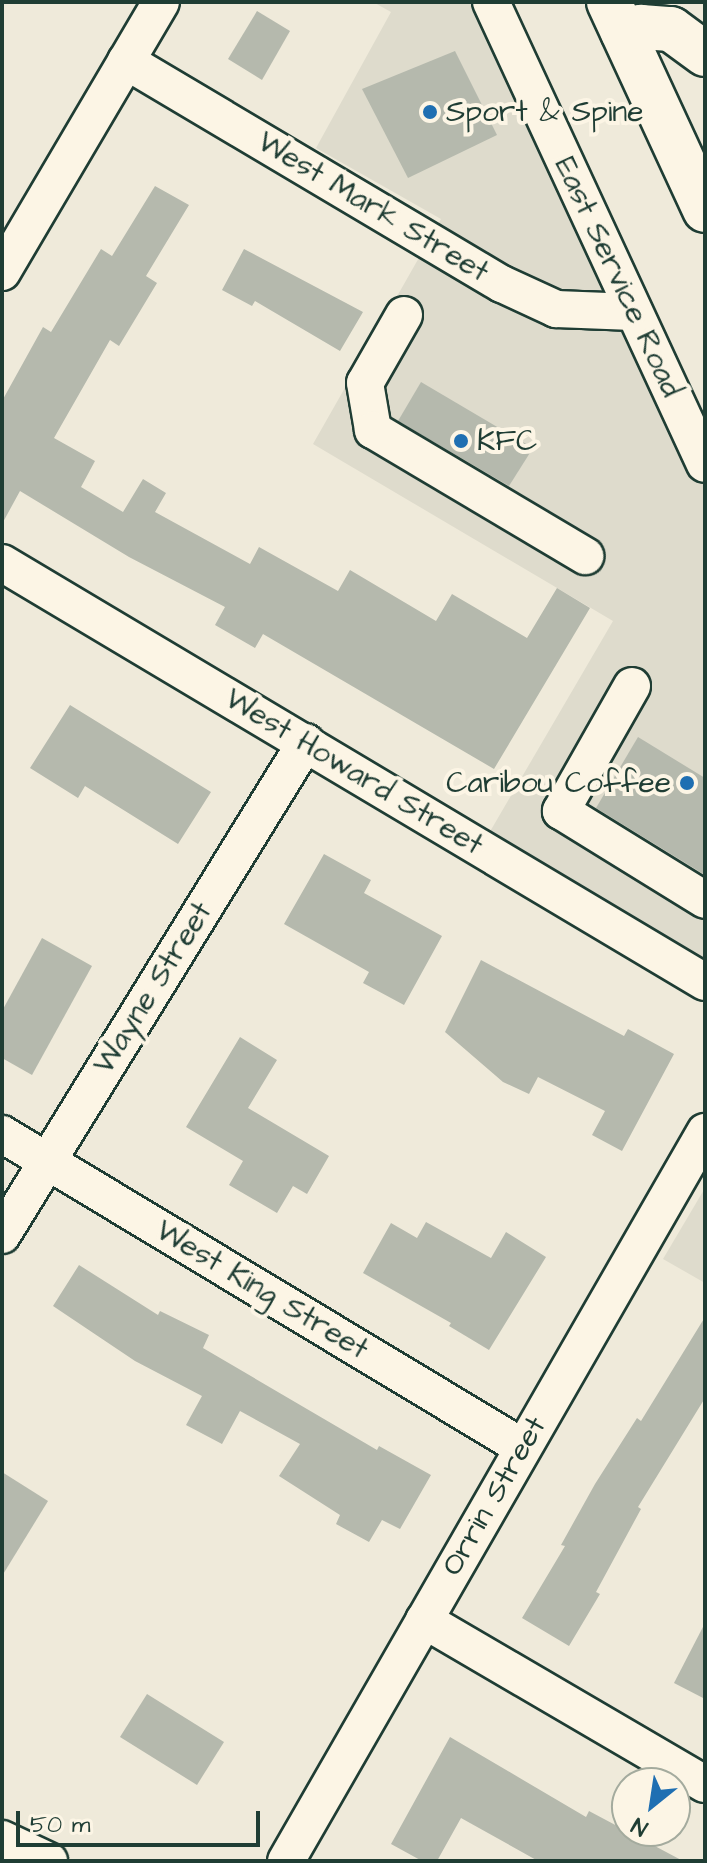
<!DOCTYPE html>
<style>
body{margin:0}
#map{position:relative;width:707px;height:1863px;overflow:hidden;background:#efeada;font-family:"Architects Daughter",sans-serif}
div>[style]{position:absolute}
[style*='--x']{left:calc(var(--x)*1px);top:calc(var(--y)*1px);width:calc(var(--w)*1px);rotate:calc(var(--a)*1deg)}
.built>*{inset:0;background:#dedbcc}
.building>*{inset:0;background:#b5b9ad}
.roads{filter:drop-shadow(2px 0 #1f3d34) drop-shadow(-2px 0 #1f3d34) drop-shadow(0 2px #1f3d34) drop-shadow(0 -2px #1f3d34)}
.minor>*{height:36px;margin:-18px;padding:0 18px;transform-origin:18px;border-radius:18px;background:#fcf5e5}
.highway>*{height:44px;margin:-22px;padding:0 22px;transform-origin:22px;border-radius:22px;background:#fcf5e5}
.dots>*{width:22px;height:22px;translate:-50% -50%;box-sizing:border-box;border:4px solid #fcf5e5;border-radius:50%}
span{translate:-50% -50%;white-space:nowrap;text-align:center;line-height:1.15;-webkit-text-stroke:8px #fcf5e5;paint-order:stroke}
.poi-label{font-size:30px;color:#1f3d34}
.left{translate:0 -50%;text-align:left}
.right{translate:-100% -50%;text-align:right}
.street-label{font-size:30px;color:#1f3d34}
.frame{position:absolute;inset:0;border:4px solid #1f3d34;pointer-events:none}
.north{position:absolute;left:611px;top:1767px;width:80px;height:80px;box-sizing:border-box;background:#fcf5e5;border:2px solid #a4ab9e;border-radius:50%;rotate:210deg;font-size:22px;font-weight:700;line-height:32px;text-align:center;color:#1f3d34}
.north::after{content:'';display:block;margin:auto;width:28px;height:36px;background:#1f6fb2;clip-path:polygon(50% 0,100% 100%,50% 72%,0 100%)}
.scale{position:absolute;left:16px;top:1811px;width:244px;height:36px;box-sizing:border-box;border:4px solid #1f3d34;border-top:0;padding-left:10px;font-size:24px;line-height:28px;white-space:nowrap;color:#1f3d34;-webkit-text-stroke:6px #fcf5e5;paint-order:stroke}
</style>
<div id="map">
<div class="built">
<i style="clip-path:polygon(373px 2px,505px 2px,705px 435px,705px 969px,488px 835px,613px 621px,313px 444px,441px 219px,316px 148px,391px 12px)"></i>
<i style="clip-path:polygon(705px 1188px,705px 1283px,663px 1259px)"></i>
</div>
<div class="building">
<i style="clip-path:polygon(257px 11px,290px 31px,262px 80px,228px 59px)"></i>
<i style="clip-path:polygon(455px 51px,497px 135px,408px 178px,362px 89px)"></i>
<i style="clip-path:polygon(155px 186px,189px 205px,146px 276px,157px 283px,119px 346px,110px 340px,54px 438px,95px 461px,81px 487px,123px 512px,143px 479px,166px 493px,155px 512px,250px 564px,259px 547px,338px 591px,350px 570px,436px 621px,452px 594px,527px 638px,557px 588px,590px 608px,494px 769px,263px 634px,255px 648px,215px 625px,225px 607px,129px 557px,20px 491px,2px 524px,2px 401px,43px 327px,51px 332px,101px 249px,112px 256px)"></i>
<i style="clip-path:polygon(244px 249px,363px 312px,340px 351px,255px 301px,252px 306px,222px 290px)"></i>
<i style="clip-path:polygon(421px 382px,533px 448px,509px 486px,398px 421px)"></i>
<i style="clip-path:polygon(70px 705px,211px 792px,178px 844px,85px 786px,78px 798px,30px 768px)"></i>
<i style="clip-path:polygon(638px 737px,705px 778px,705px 875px,596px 808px)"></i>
<i style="clip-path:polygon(324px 854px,371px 880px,364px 893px,442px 936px,404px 1005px,363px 983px,369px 972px,284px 924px)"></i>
<i style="clip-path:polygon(42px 938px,92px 966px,32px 1075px,2px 1058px,2px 1011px)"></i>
<i style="clip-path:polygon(481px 960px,624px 1036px,628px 1029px,674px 1054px,622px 1151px,592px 1135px,605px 1111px,538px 1077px,529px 1094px,503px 1082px,445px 1032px)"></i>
<i style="clip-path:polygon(240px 1037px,277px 1060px,248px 1108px,329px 1156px,307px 1194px,293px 1186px,277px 1213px,229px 1185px,243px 1161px,186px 1127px)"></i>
<i style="clip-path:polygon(426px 1222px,491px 1258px,506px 1232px,546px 1257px,489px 1350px,449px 1326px,451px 1323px,363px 1273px,391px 1223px,417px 1238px)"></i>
<i style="clip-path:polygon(79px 1265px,158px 1315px,160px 1311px,209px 1335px,203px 1348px,377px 1450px,379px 1446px,431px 1475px,400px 1529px,382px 1520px,369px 1542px,336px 1524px,340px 1515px,279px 1476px,300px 1444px,240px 1411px,222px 1444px,186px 1425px,202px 1396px,135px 1361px,53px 1306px)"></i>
<i style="clip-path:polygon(705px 1317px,705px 1398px,638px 1507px,641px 1509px,596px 1592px,600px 1594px,569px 1646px,522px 1618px,565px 1546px,561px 1545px,595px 1484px,637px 1418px,641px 1421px)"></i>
<i style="clip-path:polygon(2px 1472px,48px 1501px,2px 1576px)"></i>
<i style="clip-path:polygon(705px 1623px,705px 1699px,674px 1683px)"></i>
<i style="clip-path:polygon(147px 1694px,224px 1742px,197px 1785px,120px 1737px)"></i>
<i style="clip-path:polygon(450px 1737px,586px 1817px,589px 1811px,683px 1861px,538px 1861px,461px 1818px,437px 1861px,422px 1861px,391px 1844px)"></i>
</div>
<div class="roads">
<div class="minor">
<i style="--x:491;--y:2;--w:509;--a:65.15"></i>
<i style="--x:126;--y:61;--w:437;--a:30.7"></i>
<i style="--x:502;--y:284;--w:60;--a:24.8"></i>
<i style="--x:556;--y:309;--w:77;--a:2.2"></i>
<i style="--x:2;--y:272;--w:313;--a:-59.5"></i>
<i style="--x:404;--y:315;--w:78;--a:119.8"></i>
<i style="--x:365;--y:383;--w:48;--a:80.3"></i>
<i style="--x:373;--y:430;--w:247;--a:30.7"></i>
<i style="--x:2;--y:563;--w:818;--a:30.8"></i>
<i style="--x:632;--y:686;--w:144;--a:119.6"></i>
<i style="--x:561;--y:811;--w:169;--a:31.7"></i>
<i style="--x:2;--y:1134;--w:607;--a:31.04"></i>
<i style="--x:2;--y:1235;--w:579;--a:-58.34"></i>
<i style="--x:424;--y:1620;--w:325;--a:30.3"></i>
<i style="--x:2;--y:1839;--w:52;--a:25.1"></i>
<i style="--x:286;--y:1861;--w:841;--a:-60.11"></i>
</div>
<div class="highway">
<i style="--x:609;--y:2;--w:229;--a:65.2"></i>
<i style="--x:623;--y:32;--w:19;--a:-16"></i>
<i style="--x:641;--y:27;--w:30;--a:4"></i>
<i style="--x:671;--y:29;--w:42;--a:36.3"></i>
</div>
</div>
<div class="dots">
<i style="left:430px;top:112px;background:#1f6fb2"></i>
<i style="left:461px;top:441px;background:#1f6fb2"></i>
<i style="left:687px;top:783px;background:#1f6fb2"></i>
</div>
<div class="poi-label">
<span class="left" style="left:446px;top:112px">Sport &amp; Spine</span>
<span class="left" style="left:477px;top:441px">KFC</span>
<span class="right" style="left:671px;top:783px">Caribou Coffee</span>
</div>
<div class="street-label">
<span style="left:373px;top:207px;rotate:31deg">West Mark Street</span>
<span style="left:618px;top:277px;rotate:65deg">East Service Road</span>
<span style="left:354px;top:772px;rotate:31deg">West Howard Street</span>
<span style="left:153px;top:988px;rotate:-58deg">Wayne Street</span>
<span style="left:262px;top:1290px;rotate:31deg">West King Street</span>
<span style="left:494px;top:1496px;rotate:-60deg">Orrin Street</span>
</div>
<div class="frame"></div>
<div class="north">N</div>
<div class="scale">50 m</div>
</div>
